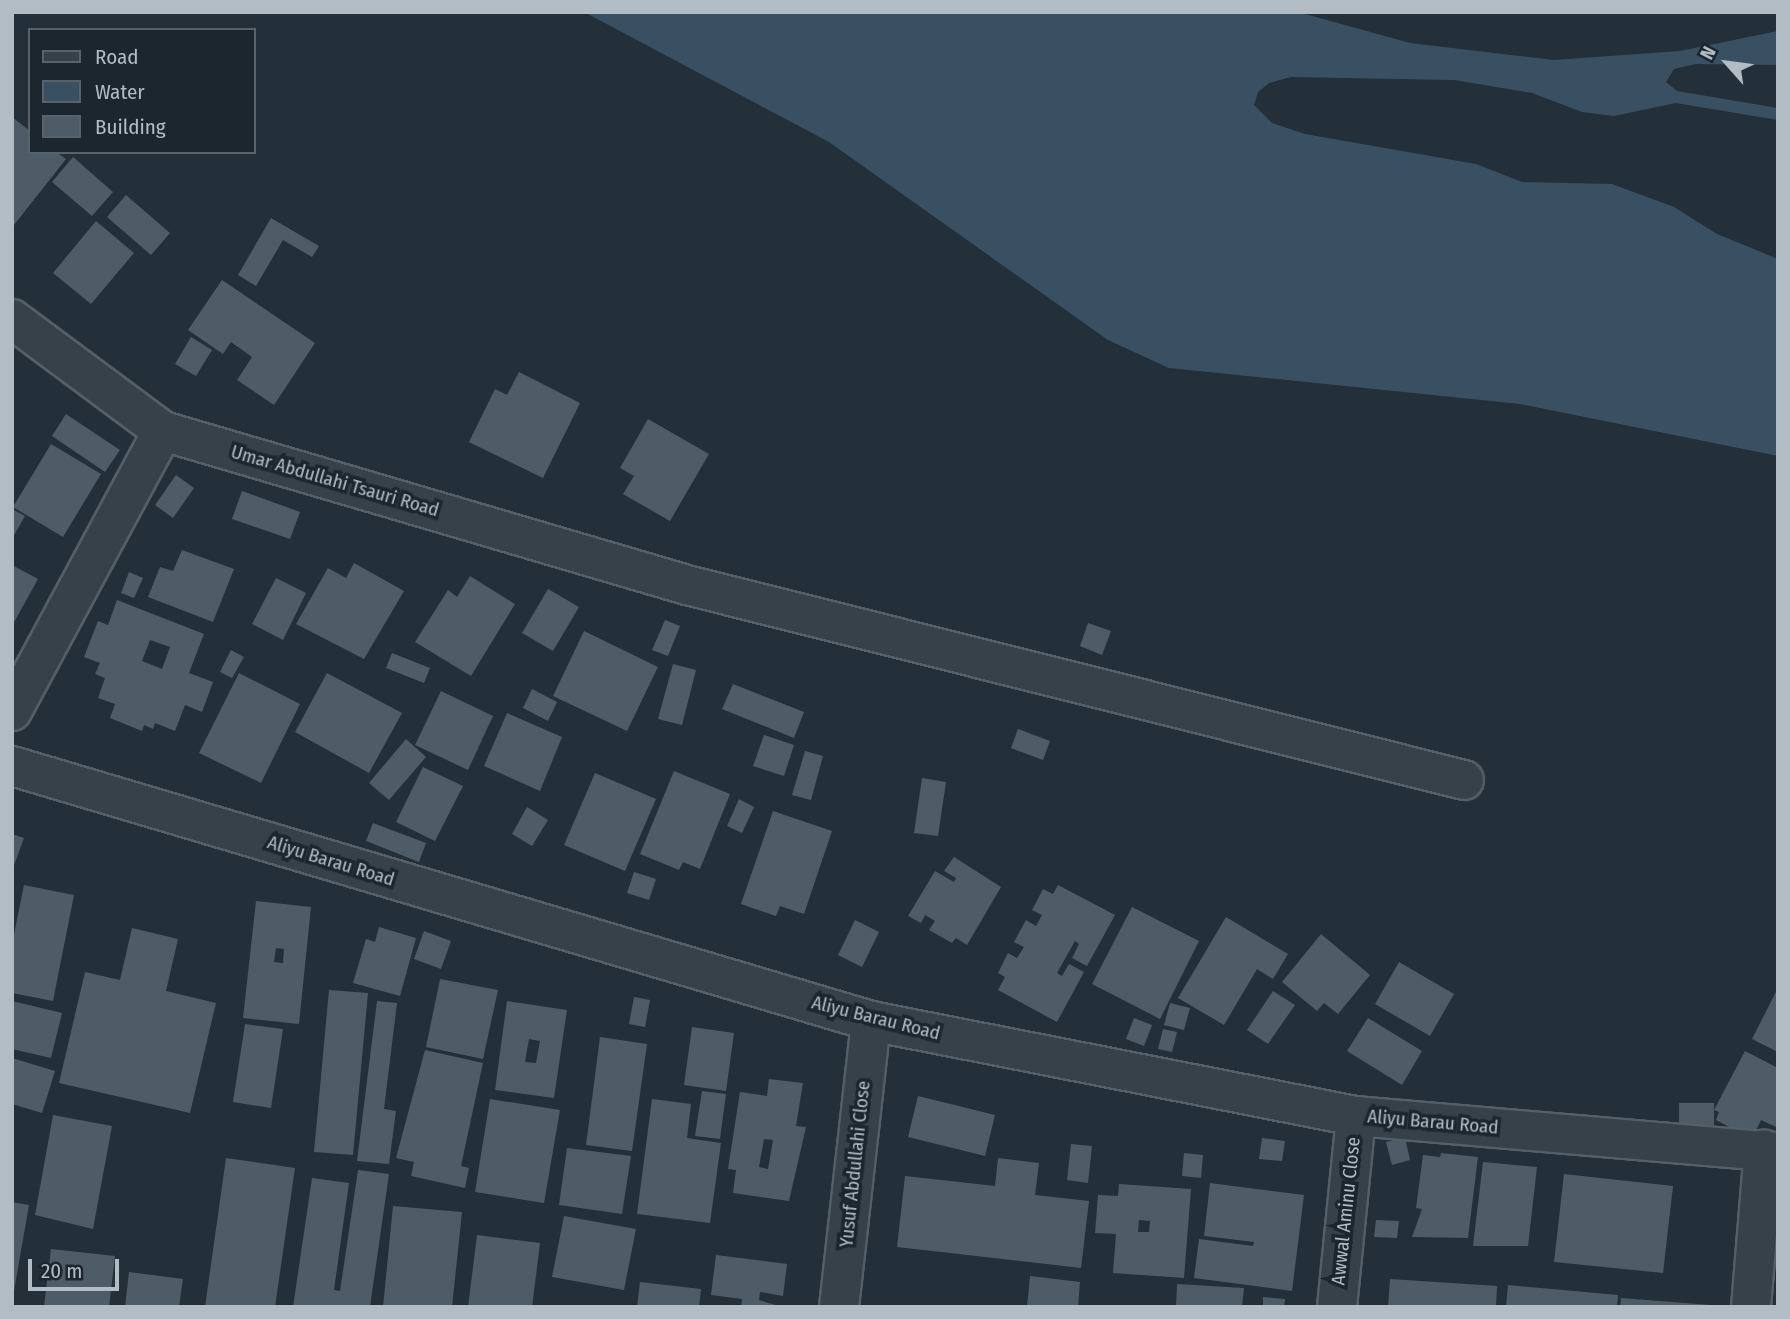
<!DOCTYPE html>
<style>
body{margin:0}
#map{position:relative;width:1790px;height:1319px;overflow:hidden;background:#233039;font-family:"Fira Sans Condensed",sans-serif}
div>[style]{position:absolute}
[style*='--x']{left:calc(var(--x)*1px);top:calc(var(--y)*1px);width:calc(var(--w)*1px);rotate:calc(var(--a)*1deg)}
.water>*{inset:0;background:#395062}
.building>*{inset:0;background:#4e5c67}
.roads{filter:drop-shadow(2px 0 #545f67) drop-shadow(-2px 0 #545f67) drop-shadow(0 2px #545f67) drop-shadow(0 -2px #545f67)}
.minor>*{height:38px;margin:-19px;padding:0 19px;transform-origin:19px;border-radius:19px;background:#364149}
span{translate:-50% -50%;white-space:nowrap;text-align:center;line-height:1.15;-webkit-text-stroke:7px #1c262e;paint-order:stroke}
.street-label{font-size:19px;color:#b1bcc5}
.frame{position:absolute;inset:0;border:14px solid #b1bcc5;pointer-events:none}
.legend{position:absolute;left:28px;top:28px;width:228px;height:126px;box-sizing:border-box;background:#1c262e;border:2px solid #58626a;margin:0;padding:9px 12px;list-style:none;font-size:21px;color:#b1bcc5}
.legend li{display:flex;align-items:center;gap:14px;height:35px}
.legend b{width:35px;border:2px solid #58626a}
.north{position:absolute;left:1692px;top:28px;width:70px;height:70px;-webkit-text-stroke:5px #1c262e;paint-order:stroke;rotate:298deg;font-size:19px;font-weight:700;line-height:28px;text-align:center;color:#b1bcc5}
.north::after{content:'';display:block;margin:auto;width:24px;height:32px;background:#b1bcc5;clip-path:polygon(50% 0,100% 100%,50% 72%,0 100%)}
.scale{position:absolute;left:28px;top:1259px;width:91px;height:32px;box-sizing:border-box;border:4px solid #b1bcc5;border-top:0;padding-left:9px;font-size:21px;line-height:24px;white-space:nowrap;color:#b1bcc5;-webkit-text-stroke:5px #1c262e;paint-order:stroke}
</style>
<div id="map">
<div class="water">
<i style="clip-path:polygon(584px 12px,1298px 12px,1410px 43px,1554px 60px,1680px 51px,1778px 31px,1778px 65px,1696px 64px,1674px 69px,1666px 82px,1677px 91px,1778px 108px,1778px 120px,1676px 103px,1614px 116px,1582px 112px,1532px 93px,1454px 80px,1291px 77px,1269px 83px,1258px 92px,1254px 105px,1272px 123px,1305px 134px,1476px 164px,1522px 182px,1612px 184px,1674px 207px,1717px 234px,1778px 259px,1778px 456px,1520px 404px,1169px 368px,1108px 340px,829px 142px)"></i>
</div>
<div class="building">
<i style="clip-path:polygon(12px 117px,30px 131px,30px 152px,56px 152px,66px 159px,14px 225px)"></i>
<i style="clip-path:polygon(73px 157px,113px 192px,92px 216px,52px 182px)"></i>
<i style="clip-path:polygon(126px 195px,170px 233px,151px 255px,107px 217px)"></i>
<i style="clip-path:polygon(271px 218px,319px 246px,312px 257px,283px 240px,256px 286px,238px 275px)"></i>
<i style="clip-path:polygon(96px 221px,134px 253px,91px 304px,53px 273px)"></i>
<i style="clip-path:polygon(222px 280px,315px 343px,274px 405px,237px 380px,252px 357px,231px 342px,223px 354px,188px 330px)"></i>
<i style="clip-path:polygon(191px 337px,212px 350px,196px 376px,175px 364px)"></i>
<i style="clip-path:polygon(519px 372px,580px 403px,543px 478px,469px 442px,495px 389px,507px 395px)"></i>
<i style="clip-path:polygon(66px 414px,120px 450px,105px 472px,52px 436px)"></i>
<i style="clip-path:polygon(648px 419px,709px 454px,670px 521px,623px 494px,634px 476px,620px 468px)"></i>
<i style="clip-path:polygon(51px 444px,101px 474px,63px 537px,13px 507px)"></i>
<i style="clip-path:polygon(176px 475px,194px 488px,173px 518px,155px 505px)"></i>
<i style="clip-path:polygon(242px 491px,300px 512px,290px 539px,232px 519px)"></i>
<i style="clip-path:polygon(12px 509px,25px 516px,12px 539px)"></i>
<i style="clip-path:polygon(182px 550px,234px 569px,213px 622px,148px 597px,160px 567px,173px 571px)"></i>
<i style="clip-path:polygon(354px 563px,404px 591px,364px 659px,296px 624px,328px 568px,346px 578px)"></i>
<i style="clip-path:polygon(12px 565px,38px 579px,12px 626px)"></i>
<i style="clip-path:polygon(129px 572px,143px 578px,134px 598px,121px 593px)"></i>
<i style="clip-path:polygon(470px 576px,515px 604px,471px 676px,415px 642px,448px 590px,457px 597px)"></i>
<i style="clip-path:polygon(276px 578px,306px 593px,283px 640px,252px 624px)"></i>
<i style="clip-path:polygon(548px 589px,579px 607px,553px 651px,522px 633px)"></i>
<i style="clip-path:polygon(evenodd,117px 600px,204px 634px,189px 673px,213px 682px,202px 712px,185px 705px,175px 731px,155px 723px,153px 729px,144px 725px,142px 731px,110px 718px,115px 704px,98px 698px,105px 678px,95px 674px,100px 663px,84px 657px,98px 621px,108px 625px,117px 600px,150px 640px,170px 647px,162px 669px,142px 661px,150px 640px)"></i>
<i style="clip-path:polygon(665px 620px,680px 626px,668px 656px,652px 650px)"></i>
<i style="clip-path:polygon(1088px 623px,1111px 631px,1102px 655px,1080px 646px)"></i>
<i style="clip-path:polygon(584px 631px,658px 667px,627px 731px,553px 696px)"></i>
<i style="clip-path:polygon(231px 650px,244px 657px,232px 678px,220px 672px)"></i>
<i style="clip-path:polygon(392px 653px,430px 668px,424px 683px,386px 668px)"></i>
<i style="clip-path:polygon(673px 664px,696px 670px,682px 725px,658px 719px)"></i>
<i style="clip-path:polygon(239px 673px,300px 704px,261px 783px,199px 753px)"></i>
<i style="clip-path:polygon(327px 673px,402px 713px,369px 773px,295px 732px)"></i>
<i style="clip-path:polygon(733px 684px,804px 712px,794px 738px,722px 709px)"></i>
<i style="clip-path:polygon(532px 689px,557px 702px,548px 721px,523px 708px)"></i>
<i style="clip-path:polygon(441px 691px,493px 716px,468px 770px,415px 745px)"></i>
<i style="clip-path:polygon(507px 713px,562px 737px,540px 791px,484px 766px)"></i>
<i style="clip-path:polygon(1018px 729px,1050px 741px,1043px 760px,1011px 748px)"></i>
<i style="clip-path:polygon(764px 735px,794px 745px,784px 776px,753px 766px)"></i>
<i style="clip-path:polygon(406px 739px,426px 757px,389px 800px,369px 783px)"></i>
<i style="clip-path:polygon(805px 751px,823px 756px,811px 800px,792px 795px)"></i>
<i style="clip-path:polygon(423px 767px,463px 786px,435px 841px,396px 822px)"></i>
<i style="clip-path:polygon(674px 771px,730px 794px,700px 869px,683px 862px,679px 870px,640px 854px)"></i>
<i style="clip-path:polygon(595px 773px,656px 799px,625px 871px,564px 845px)"></i>
<i style="clip-path:polygon(922px 778px,946px 782px,938px 836px,914px 833px)"></i>
<i style="clip-path:polygon(739px 799px,754px 807px,742px 833px,727px 826px)"></i>
<i style="clip-path:polygon(527px 807px,548px 820px,532px 846px,512px 834px)"></i>
<i style="clip-path:polygon(773px 811px,832px 831px,804px 914px,780px 906px,776px 916px,741px 904px)"></i>
<i style="clip-path:polygon(373px 823px,426px 843px,419px 862px,366px 841px)"></i>
<i style="clip-path:polygon(12px 834px,24px 838px,13px 868px,12px 868px)"></i>
<i style="clip-path:polygon(954px 857px,1001px 887px,967px 945px,956px 938px,952px 943px,929px 930px,935px 921px,925px 915px,921px 923px,908px 916px,935px 871px,954px 882px,956px 878px,944px 871px)"></i>
<i style="clip-path:polygon(634px 872px,656px 879px,649px 900px,627px 893px)"></i>
<i style="clip-path:polygon(24px 885px,74px 895px,53px 1001px,12px 993px,12px 944px)"></i>
<i style="clip-path:polygon(1058px 885px,1115px 915px,1087px 966px,1072px 958px,1079px 944px,1075px 941px,1057px 973px,1062px 976px,1069px 964px,1084px 972px,1057px 1022px,998px 990px,1005px 977px,998px 973px,1008px 953px,1017px 958px,1024px 947px,1014px 942px,1026px 920px,1036px 926px,1042px 915px,1032px 910px,1043px 889px,1053px 894px)"></i>
<i style="clip-path:polygon(evenodd,256px 901px,311px 907px,299px 1024px,243px 1018px,256px 901px,276px 948px,284px 949px,283px 963px,274px 962px,276px 948px)"></i>
<i style="clip-path:polygon(1132px 907px,1199px 941px,1160px 1019px,1092px 984px)"></i>
<i style="clip-path:polygon(1226px 917px,1288px 954px,1273px 979px,1257px 969px,1224px 1025px,1178px 998px)"></i>
<i style="clip-path:polygon(855px 920px,879px 932px,862px 967px,838px 955px)"></i>
<i style="clip-path:polygon(379px 927px,416px 938px,400px 996px,353px 983px,366px 939px,375px 942px)"></i>
<i style="clip-path:polygon(132px 928px,178px 939px,166px 991px,216px 1003px,190px 1113px,59px 1083px,85px 972px,120px 980px)"></i>
<i style="clip-path:polygon(424px 931px,451px 941px,441px 969px,414px 959px)"></i>
<i style="clip-path:polygon(1321px 934px,1370px 975px,1338px 1014px,1324px 1003px,1317px 1011px,1282px 982px)"></i>
<i style="clip-path:polygon(1399px 962px,1454px 994px,1430px 1036px,1375px 1004px)"></i>
<i style="clip-path:polygon(440px 979px,498px 990px,483px 1059px,426px 1047px)"></i>
<i style="clip-path:polygon(1778px 988px,1778px 1052px,1752px 1039px)"></i>
<i style="clip-path:polygon(329px 990px,368px 993px,353px 1155px,314px 1152px)"></i>
<i style="clip-path:polygon(1273px 991px,1295px 1005px,1268px 1044px,1247px 1030px)"></i>
<i style="clip-path:polygon(634px 997px,650px 1000px,645px 1027px,629px 1024px)"></i>
<i style="clip-path:polygon(12px 1001px,62px 1013px,51px 1058px,12px 1049px)"></i>
<i style="clip-path:polygon(377px 1001px,397px 1003px,384px 1109px,396px 1111px,389px 1164px,357px 1161px)"></i>
<i style="clip-path:polygon(evenodd,507px 1001px,567px 1010px,554px 1098px,495px 1090px,507px 1001px,529px 1039px,540px 1041px,536px 1063px,525px 1062px,529px 1039px)"></i>
<i style="clip-path:polygon(1170px 1003px,1190px 1008px,1184px 1030px,1164px 1025px)"></i>
<i style="clip-path:polygon(1134px 1018px,1152px 1025px,1144px 1046px,1126px 1039px)"></i>
<i style="clip-path:polygon(1368px 1018px,1422px 1051px,1402px 1085px,1347px 1051px)"></i>
<i style="clip-path:polygon(245px 1024px,283px 1029px,271px 1108px,233px 1102px)"></i>
<i style="clip-path:polygon(692px 1027px,734px 1033px,726px 1091px,684px 1085px)"></i>
<i style="clip-path:polygon(1163px 1029px,1177px 1032px,1172px 1052px,1158px 1049px)"></i>
<i style="clip-path:polygon(600px 1037px,647px 1044px,632px 1151px,586px 1145px)"></i>
<i style="clip-path:polygon(425px 1050px,483px 1063px,461px 1166px,469px 1168px,465px 1188px,411px 1176px,414px 1162px,396px 1158px)"></i>
<i style="clip-path:polygon(1745px 1051px,1778px 1068px,1778px 1128px,1761px 1120px,1752px 1139px,1716px 1120px,1719px 1112px,1714px 1110px)"></i>
<i style="clip-path:polygon(12px 1058px,55px 1071px,42px 1113px,12px 1104px)"></i>
<i style="clip-path:polygon(evenodd,769px 1079px,803px 1083px,796px 1126px,806px 1127px,789px 1201px,733px 1193px,736px 1170px,728px 1169px,740px 1092px,767px 1096px,769px 1079px,764px 1139px,773px 1140px,768px 1169px,759px 1167px,764px 1139px)"></i>
<i style="clip-path:polygon(702px 1091px,726px 1094px,720px 1139px,695px 1136px)"></i>
<i style="clip-path:polygon(918px 1096px,995px 1115px,985px 1156px,908px 1137px)"></i>
<i style="clip-path:polygon(490px 1099px,560px 1110px,544px 1203px,475px 1192px)"></i>
<i style="clip-path:polygon(652px 1099px,691px 1104px,687px 1138px,721px 1143px,710px 1223px,637px 1214px)"></i>
<i style="clip-path:polygon(1679px 1103px,1714px 1103px,1714px 1125px,1679px 1125px)"></i>
<i style="clip-path:polygon(53px 1115px,112px 1126px,93px 1229px,35px 1215px)"></i>
<i style="clip-path:polygon(1405px 1137px,1410px 1160px,1392px 1165px,1386px 1142px)"></i>
<i style="clip-path:polygon(1262px 1138px,1285px 1141px,1282px 1161px,1259px 1159px)"></i>
<i style="clip-path:polygon(1071px 1144px,1092px 1146px,1088px 1183px,1067px 1180px)"></i>
<i style="clip-path:polygon(567px 1148px,631px 1156px,622px 1214px,559px 1205px)"></i>
<i style="clip-path:polygon(1184px 1153px,1203px 1155px,1201px 1178px,1182px 1176px)"></i>
<i style="clip-path:polygon(1441px 1153px,1478px 1157px,1468px 1238px,1412px 1237px,1422px 1209px,1416px 1208px,1423px 1155px,1440px 1157px)"></i>
<i style="clip-path:polygon(226px 1158px,295px 1168px,275px 1307px,205px 1307px)"></i>
<i style="clip-path:polygon(998px 1158px,1039px 1163px,1035px 1195px,1089px 1201px,1081px 1268px,897px 1247px,905px 1176px,995px 1186px)"></i>
<i style="clip-path:polygon(1483px 1162px,1537px 1167px,1528px 1246px,1473px 1246px)"></i>
<i style="clip-path:polygon(358px 1170px,389px 1174px,370px 1307px,293px 1307px,312px 1178px,349px 1183px,334px 1290px,340px 1291px)"></i>
<i style="clip-path:polygon(1564px 1174px,1673px 1186px,1663px 1273px,1554px 1262px)"></i>
<i style="clip-path:polygon(1210px 1183px,1304px 1195px,1292px 1291px,1194px 1278px,1199px 1239px,1253px 1246px,1254px 1242px,1204px 1236px)"></i>
<i style="clip-path:polygon(evenodd,1119px 1184px,1191px 1189px,1184px 1278px,1113px 1273px,1116px 1234px,1095px 1233px,1098px 1195px,1118px 1196px,1119px 1184px,1139px 1220px,1150px 1221px,1149px 1232px,1138px 1232px,1139px 1220px)"></i>
<i style="clip-path:polygon(12px 1202px,29px 1205px,14px 1291px,12px 1291px)"></i>
<i style="clip-path:polygon(393px 1206px,462px 1212px,452px 1307px,383px 1307px)"></i>
<i style="clip-path:polygon(564px 1216px,636px 1229px,624px 1290px,552px 1277px)"></i>
<i style="clip-path:polygon(1376px 1220px,1399px 1221px,1397px 1238px,1374px 1237px)"></i>
<i style="clip-path:polygon(477px 1235px,540px 1243px,532px 1307px,468px 1307px)"></i>
<i style="clip-path:polygon(51px 1249px,115px 1256px,109px 1307px,44px 1307px)"></i>
<i style="clip-path:polygon(716px 1255px,787px 1264px,783px 1296px,760px 1292px,759px 1300px,782px 1307px,741px 1307px,742px 1299px,711px 1295px)"></i>
<i style="clip-path:polygon(129px 1272px,183px 1279px,179px 1307px,125px 1307px)"></i>
<i style="clip-path:polygon(1030px 1276px,1080px 1282px,1078px 1307px,1027px 1307px)"></i>
<i style="clip-path:polygon(1390px 1279px,1497px 1286px,1496px 1307px,1388px 1307px)"></i>
<i style="clip-path:polygon(640px 1282px,701px 1289px,699px 1307px,637px 1307px)"></i>
<i style="clip-path:polygon(1177px 1284px,1244px 1288px,1242px 1307px,1176px 1307px)"></i>
<i style="clip-path:polygon(1508px 1285px,1618px 1295px,1617px 1307px,1506px 1307px)"></i>
<i style="clip-path:polygon(1263px 1297px,1285px 1299px,1284px 1307px,1263px 1307px)"></i>
<i style="clip-path:polygon(1621px 1298px,1711px 1305px,1711px 1307px,1620px 1307px)"></i>
</div>
<div class="roads">
<div class="minor">
<i style="--x:12;--y:319;--w:188;--a:36.6"></i>
<i style="--x:163;--y:431;--w:546;--a:16.38"></i>
<i style="--x:687;--y:585;--w:801;--a:14.09"></i>
<i style="--x:12;--y:711;--w:318;--a:-61.7"></i>
<i style="--x:12;--y:766;--w:896;--a:16.53"></i>
<i style="--x:871;--y:1021;--w:494;--a:11.1"></i>
<i style="--x:1356;--y:1116;--w:424;--a:4.9"></i>
<i style="--x:839;--y:1307;--w:288;--a:-83.6"></i>
<i style="--x:1337;--y:1307;--w:192;--a:-84.3"></i>
<i style="--x:1751;--y:1307;--w:158;--a:-85.3"></i>
</div>
</div>
<div class="street-label">
<span style="left:335px;top:481px;rotate:16deg">Umar Abdullahi Tsauri Road</span>
<span style="left:331px;top:861px;rotate:17deg">Aliyu Barau Road</span>
<span style="left:876px;top:1018px;rotate:14deg">Aliyu Barau Road</span>
<span style="left:1433px;top:1122px;rotate:5deg">Aliyu Barau Road</span>
<span style="left:855px;top:1164px;rotate:-84deg">Yusuf Abdullahi Close</span>
<span style="left:1346px;top:1211px;rotate:-84deg">Awwal Aminu Close</span>
</div>
<div class="frame"></div>
<ul class="legend">
<li><b style="height:9px;background:#364149"></b>Road</li>
<li><b style="height:19px;background:#395062"></b>Water</li>
<li><b style="height:19px;background:#4e5c67"></b>Building</li>
</ul>
<div class="north">N</div>
<div class="scale">20 m</div>
</div>
